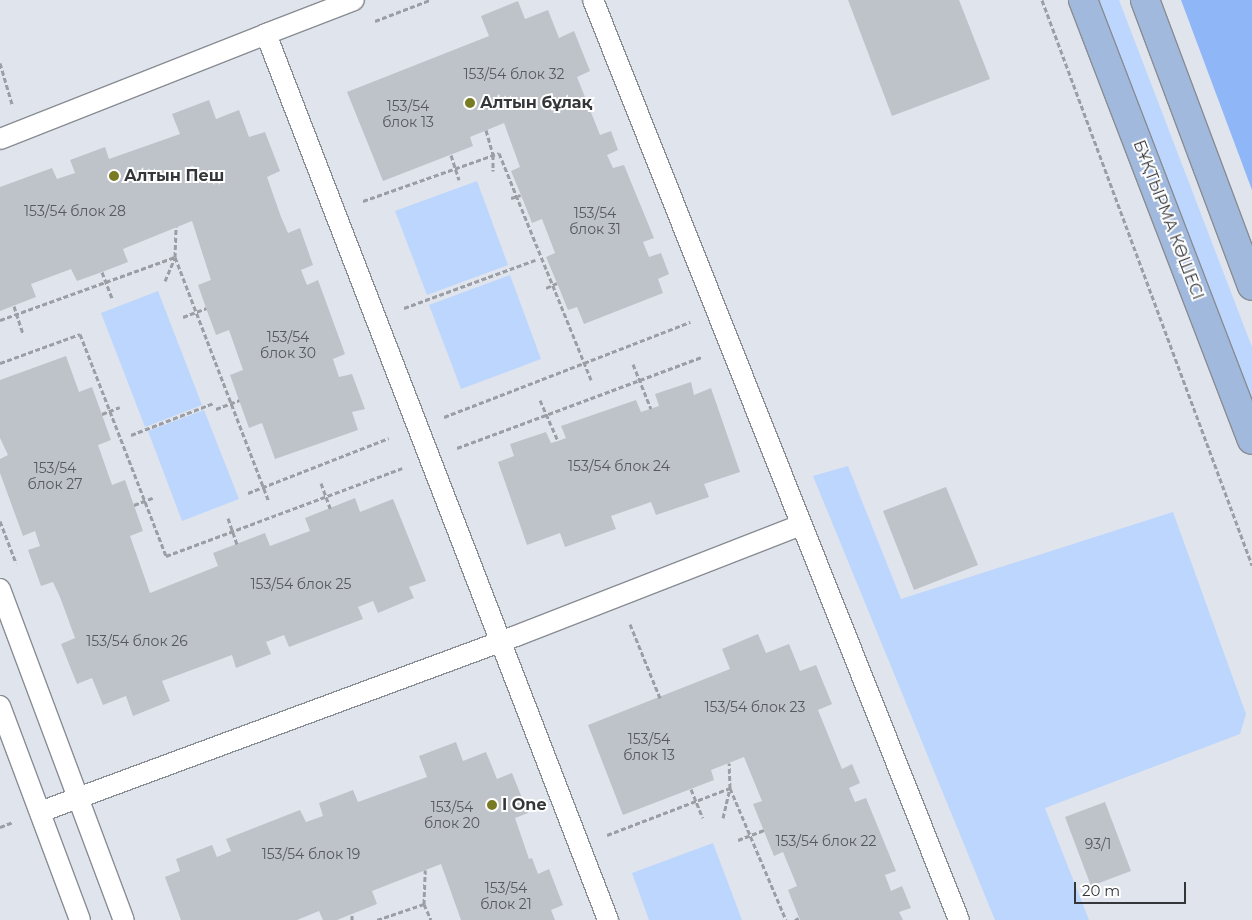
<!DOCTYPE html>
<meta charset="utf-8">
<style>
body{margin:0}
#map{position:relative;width:1252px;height:920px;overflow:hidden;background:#e0e4ec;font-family:Montserrat,sans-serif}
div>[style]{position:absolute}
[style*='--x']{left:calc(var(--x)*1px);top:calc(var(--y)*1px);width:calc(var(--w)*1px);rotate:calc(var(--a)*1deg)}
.green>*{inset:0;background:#bdd6fe}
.forest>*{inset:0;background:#8fb6f7}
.building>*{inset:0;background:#bec3ca}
.path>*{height:3px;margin-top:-1.5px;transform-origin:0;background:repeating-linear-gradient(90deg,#9b9ea5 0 5px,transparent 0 7.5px)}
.roads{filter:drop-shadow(1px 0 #898d94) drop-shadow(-1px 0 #898d94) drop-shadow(0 1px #898d94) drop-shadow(0 -1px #898d94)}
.service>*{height:20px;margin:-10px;padding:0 10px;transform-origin:10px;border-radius:10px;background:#fff}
.primary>*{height:28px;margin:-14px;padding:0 14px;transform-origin:14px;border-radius:14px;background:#a2b9de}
.dots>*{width:14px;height:14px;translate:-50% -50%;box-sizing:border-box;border:2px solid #fff;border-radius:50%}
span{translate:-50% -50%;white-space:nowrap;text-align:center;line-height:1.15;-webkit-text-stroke:4px #fff;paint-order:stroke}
.number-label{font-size:14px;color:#56595d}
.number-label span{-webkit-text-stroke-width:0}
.poi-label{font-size:16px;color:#343639;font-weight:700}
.left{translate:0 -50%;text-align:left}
.street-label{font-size:16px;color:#343639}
.scale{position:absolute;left:1074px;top:882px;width:112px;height:22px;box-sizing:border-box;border:2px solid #343639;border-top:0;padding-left:6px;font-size:15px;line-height:18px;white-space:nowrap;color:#343639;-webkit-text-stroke:4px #fff;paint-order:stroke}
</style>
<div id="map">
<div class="green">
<i style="clip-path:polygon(1092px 0,1119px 0,1252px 347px,1252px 418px)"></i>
<i style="clip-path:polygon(477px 181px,508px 265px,427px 295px,395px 211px)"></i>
<i style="clip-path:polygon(510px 275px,541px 359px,461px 389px,429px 305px)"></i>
<i style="clip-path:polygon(158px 291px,202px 405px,145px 427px,101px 313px)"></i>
<i style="clip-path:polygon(204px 410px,239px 499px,182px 521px,148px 431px)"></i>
<i style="clip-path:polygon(848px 466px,901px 599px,1173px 512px,1246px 714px,1240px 734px,1045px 808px,1089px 920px,995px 920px,813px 476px)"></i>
<i style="clip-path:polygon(713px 843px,742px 920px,649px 920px,632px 873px)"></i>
</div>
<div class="forest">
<i style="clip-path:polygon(1181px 0,1252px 0,1252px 190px)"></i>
</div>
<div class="building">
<i style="clip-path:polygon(848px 0,959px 0,990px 79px,892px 116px)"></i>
<i style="clip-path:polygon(518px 1px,525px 19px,548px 10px,559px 38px,574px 31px,590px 71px,577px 77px,600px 135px,611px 131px,618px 150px,607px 155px,613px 168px,624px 165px,654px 238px,643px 242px,649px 257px,661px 253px,669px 274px,658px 279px,663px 293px,584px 324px,577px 307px,568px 310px,557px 283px,546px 257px,555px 253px,542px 219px,532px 223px,521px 195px,511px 171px,520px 167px,504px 123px,470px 137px,473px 146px,383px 181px,347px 92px,489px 36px,481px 16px)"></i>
<i style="clip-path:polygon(209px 100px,216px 119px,239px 110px,249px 137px,265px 132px,280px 171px,267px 177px,281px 217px,288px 233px,300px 228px,313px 265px,301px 270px,307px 285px,318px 280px,345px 354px,333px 359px,339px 377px,352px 374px,365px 409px,352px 412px,358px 430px,275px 459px,262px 423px,249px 428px,230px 375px,243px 370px,229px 330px,216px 335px,206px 308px,198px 285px,211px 280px,192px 221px,123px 249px,128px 262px,102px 272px,77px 281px,71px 269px,31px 284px,36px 297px,0 311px,0 187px,52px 168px,57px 179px,75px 173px,70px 160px,105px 147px,109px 159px,180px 134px,172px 114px)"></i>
<i style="clip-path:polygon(66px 356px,79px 392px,92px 387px,111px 440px,98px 445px,112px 485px,125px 480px,143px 531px,130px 536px,150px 593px,218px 566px,213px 553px,265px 533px,270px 546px,310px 531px,305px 518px,355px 498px,360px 512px,393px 499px,426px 581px,409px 587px,414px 598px,378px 613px,373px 601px,358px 607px,363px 619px,289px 647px,284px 635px,266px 642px,271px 654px,236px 668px,232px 655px,162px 681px,170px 701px,133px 716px,126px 696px,103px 705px,92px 678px,77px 684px,61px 644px,75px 638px,60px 597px,53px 582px,41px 586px,28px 550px,40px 546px,35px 531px,23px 536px,0 473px,0 459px,8px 455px,0 438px,0 380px)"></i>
<i style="clip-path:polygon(691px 382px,694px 395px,711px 388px,740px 472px,704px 484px,709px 497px,656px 515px,651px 502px,611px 516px,616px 529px,565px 547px,560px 533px,527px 545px,498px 462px,514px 456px,510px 444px,546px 432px,551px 443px,558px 441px,566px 438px,561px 426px,636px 400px,641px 412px,659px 406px,655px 394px)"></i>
<i style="clip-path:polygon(946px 487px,978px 565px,914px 590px,883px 511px)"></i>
<i style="clip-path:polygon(758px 634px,766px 653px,789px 644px,800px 671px,816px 665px,832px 704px,818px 710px,842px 769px,852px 764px,860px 783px,849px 788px,855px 802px,866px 798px,896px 871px,885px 875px,891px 891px,902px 886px,911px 908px,899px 912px,903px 920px,800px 920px,788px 890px,797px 886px,783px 852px,774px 856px,753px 804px,762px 801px,744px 757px,711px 770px,714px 780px,623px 815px,588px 725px,730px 669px,722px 649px)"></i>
<i style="clip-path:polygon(456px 742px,463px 761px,486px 752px,497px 779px,512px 773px,528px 813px,515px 818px,529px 859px,532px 858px,538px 874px,549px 869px,563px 905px,551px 910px,555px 920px,461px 920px,441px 864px,372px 891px,377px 904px,337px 920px,323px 920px,319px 911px,297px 920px,181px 920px,165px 877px,180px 871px,176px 859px,212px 845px,217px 857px,231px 851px,226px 839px,300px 810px,306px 822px,323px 816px,319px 803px,353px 790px,358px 802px,427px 777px,419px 756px)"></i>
<i style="clip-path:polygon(1105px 802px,1131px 871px,1091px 886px,1065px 817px)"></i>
</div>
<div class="path">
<i style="--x:1042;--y:0;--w:603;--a:69.61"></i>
<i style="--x:375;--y:21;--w:59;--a:-20.9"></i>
<i style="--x:0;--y:63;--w:43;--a:73.7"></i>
<i style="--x:486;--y:130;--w:26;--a:74"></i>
<i style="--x:493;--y:155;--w:16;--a:90"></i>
<i style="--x:451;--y:155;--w:26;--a:72"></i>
<i style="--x:511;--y:198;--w:10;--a:-17"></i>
<i style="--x:363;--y:201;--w:144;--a:-19.4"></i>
<i style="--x:499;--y:153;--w:245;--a:67.9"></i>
<i style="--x:102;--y:272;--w:28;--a:69"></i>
<i style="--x:165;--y:281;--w:26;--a:-67"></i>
<i style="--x:175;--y:257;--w:30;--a:-88"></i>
<i style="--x:546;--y:288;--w:12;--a:-24"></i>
<i style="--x:14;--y:306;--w:28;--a:72"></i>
<i style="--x:404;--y:308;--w:140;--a:-20.1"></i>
<i style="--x:183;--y:317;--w:25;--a:-21"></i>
<i style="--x:0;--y:320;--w:186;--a:-19.8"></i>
<i style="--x:175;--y:257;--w:262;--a:69"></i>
<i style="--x:0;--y:363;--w:85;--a:-19.9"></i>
<i style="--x:80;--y:334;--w:238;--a:68.8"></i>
<i style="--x:166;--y:556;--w:252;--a:-20.4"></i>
<i style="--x:633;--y:364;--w:48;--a:68.2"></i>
<i style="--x:540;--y:400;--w:45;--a:66.3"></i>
<i style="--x:216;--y:409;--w:25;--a:-21"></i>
<i style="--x:102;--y:414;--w:19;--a:-21"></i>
<i style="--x:444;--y:417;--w:264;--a:-21.1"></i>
<i style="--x:131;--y:435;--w:89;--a:-21.1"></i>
<i style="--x:457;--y:448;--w:261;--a:-20.4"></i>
<i style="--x:321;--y:483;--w:27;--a:70"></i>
<i style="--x:248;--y:493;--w:151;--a:-21.3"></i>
<i style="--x:134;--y:505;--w:22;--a:-21"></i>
<i style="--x:228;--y:518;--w:28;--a:71"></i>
<i style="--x:0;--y:521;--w:45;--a:69.1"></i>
<i style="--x:630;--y:624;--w:80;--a:67.9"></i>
<i style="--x:691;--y:789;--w:31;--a:68"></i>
<i style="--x:723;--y:818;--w:31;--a:-77"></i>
<i style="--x:730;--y:788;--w:25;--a:-92"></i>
<i style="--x:0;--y:827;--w:14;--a:-21"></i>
<i style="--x:607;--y:835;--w:132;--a:-20.9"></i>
<i style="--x:730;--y:788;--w:143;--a:67"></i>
<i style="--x:738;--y:840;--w:28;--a:-21"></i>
<i style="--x:424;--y:904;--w:34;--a:-88"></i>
<i style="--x:352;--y:920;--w:6;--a:-90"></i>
<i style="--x:377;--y:920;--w:50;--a:-18.8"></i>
<i style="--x:424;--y:904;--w:17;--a:66"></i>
<i style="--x:795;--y:920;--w:4;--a:-27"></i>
</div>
<div class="roads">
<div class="service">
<i style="--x:593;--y:0;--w:990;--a:68.31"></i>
<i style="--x:266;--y:34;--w:94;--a:-21.1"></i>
<i style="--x:0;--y:139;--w:286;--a:-21.5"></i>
<i style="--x:266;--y:34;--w:950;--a:68.89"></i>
<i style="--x:0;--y:589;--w:353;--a:69.5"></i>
<i style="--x:0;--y:706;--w:228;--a:69.5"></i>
<i style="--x:40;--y:812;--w:507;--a:-20.29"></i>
<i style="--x:516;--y:636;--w:305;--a:-21.3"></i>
</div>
<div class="primary">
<i style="--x:1083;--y:0;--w:471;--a:69"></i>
<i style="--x:1145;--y:0;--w:305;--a:69.5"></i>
</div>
</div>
<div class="dots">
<i style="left:470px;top:103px;background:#797b23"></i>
<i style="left:114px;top:176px;background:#797b23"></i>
<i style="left:492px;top:805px;background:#797b23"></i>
</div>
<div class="number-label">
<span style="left:514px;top:74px">153/54 блок 32</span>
<span style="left:408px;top:114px">153/54<br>блок 13</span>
<span style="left:75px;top:211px">153/54 блок 28</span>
<span style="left:595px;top:221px">153/54<br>блок 31</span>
<span style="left:288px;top:345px">153/54<br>блок 30</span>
<span style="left:619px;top:466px">153/54 блок 24</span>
<span style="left:55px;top:476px">153/54<br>блок 27</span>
<span style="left:301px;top:584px">153/54 блок 25</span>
<span style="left:137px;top:641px">153/54 блок 26</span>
<span style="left:755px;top:707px">153/54 блок 23</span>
<span style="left:649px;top:747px">153/54<br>блок 13</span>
<span style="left:452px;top:815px">153/54<br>блок 20</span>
<span style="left:826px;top:841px">153/54 блок 22</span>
<span style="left:1098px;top:844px">93/1</span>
<span style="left:311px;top:854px">153/54 блок 19</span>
<span style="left:506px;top:896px">153/54<br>блок 21</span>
</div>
<div class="poi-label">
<span class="left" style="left:480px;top:103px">Алтын бұлақ</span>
<span class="left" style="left:124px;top:176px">Алтын Пеш</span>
<span class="left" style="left:502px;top:805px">I One</span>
</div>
<div class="street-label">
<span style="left:1168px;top:220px;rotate:69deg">БҰҚТЫРМА КӨШЕСІ</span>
</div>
<div class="scale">20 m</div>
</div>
